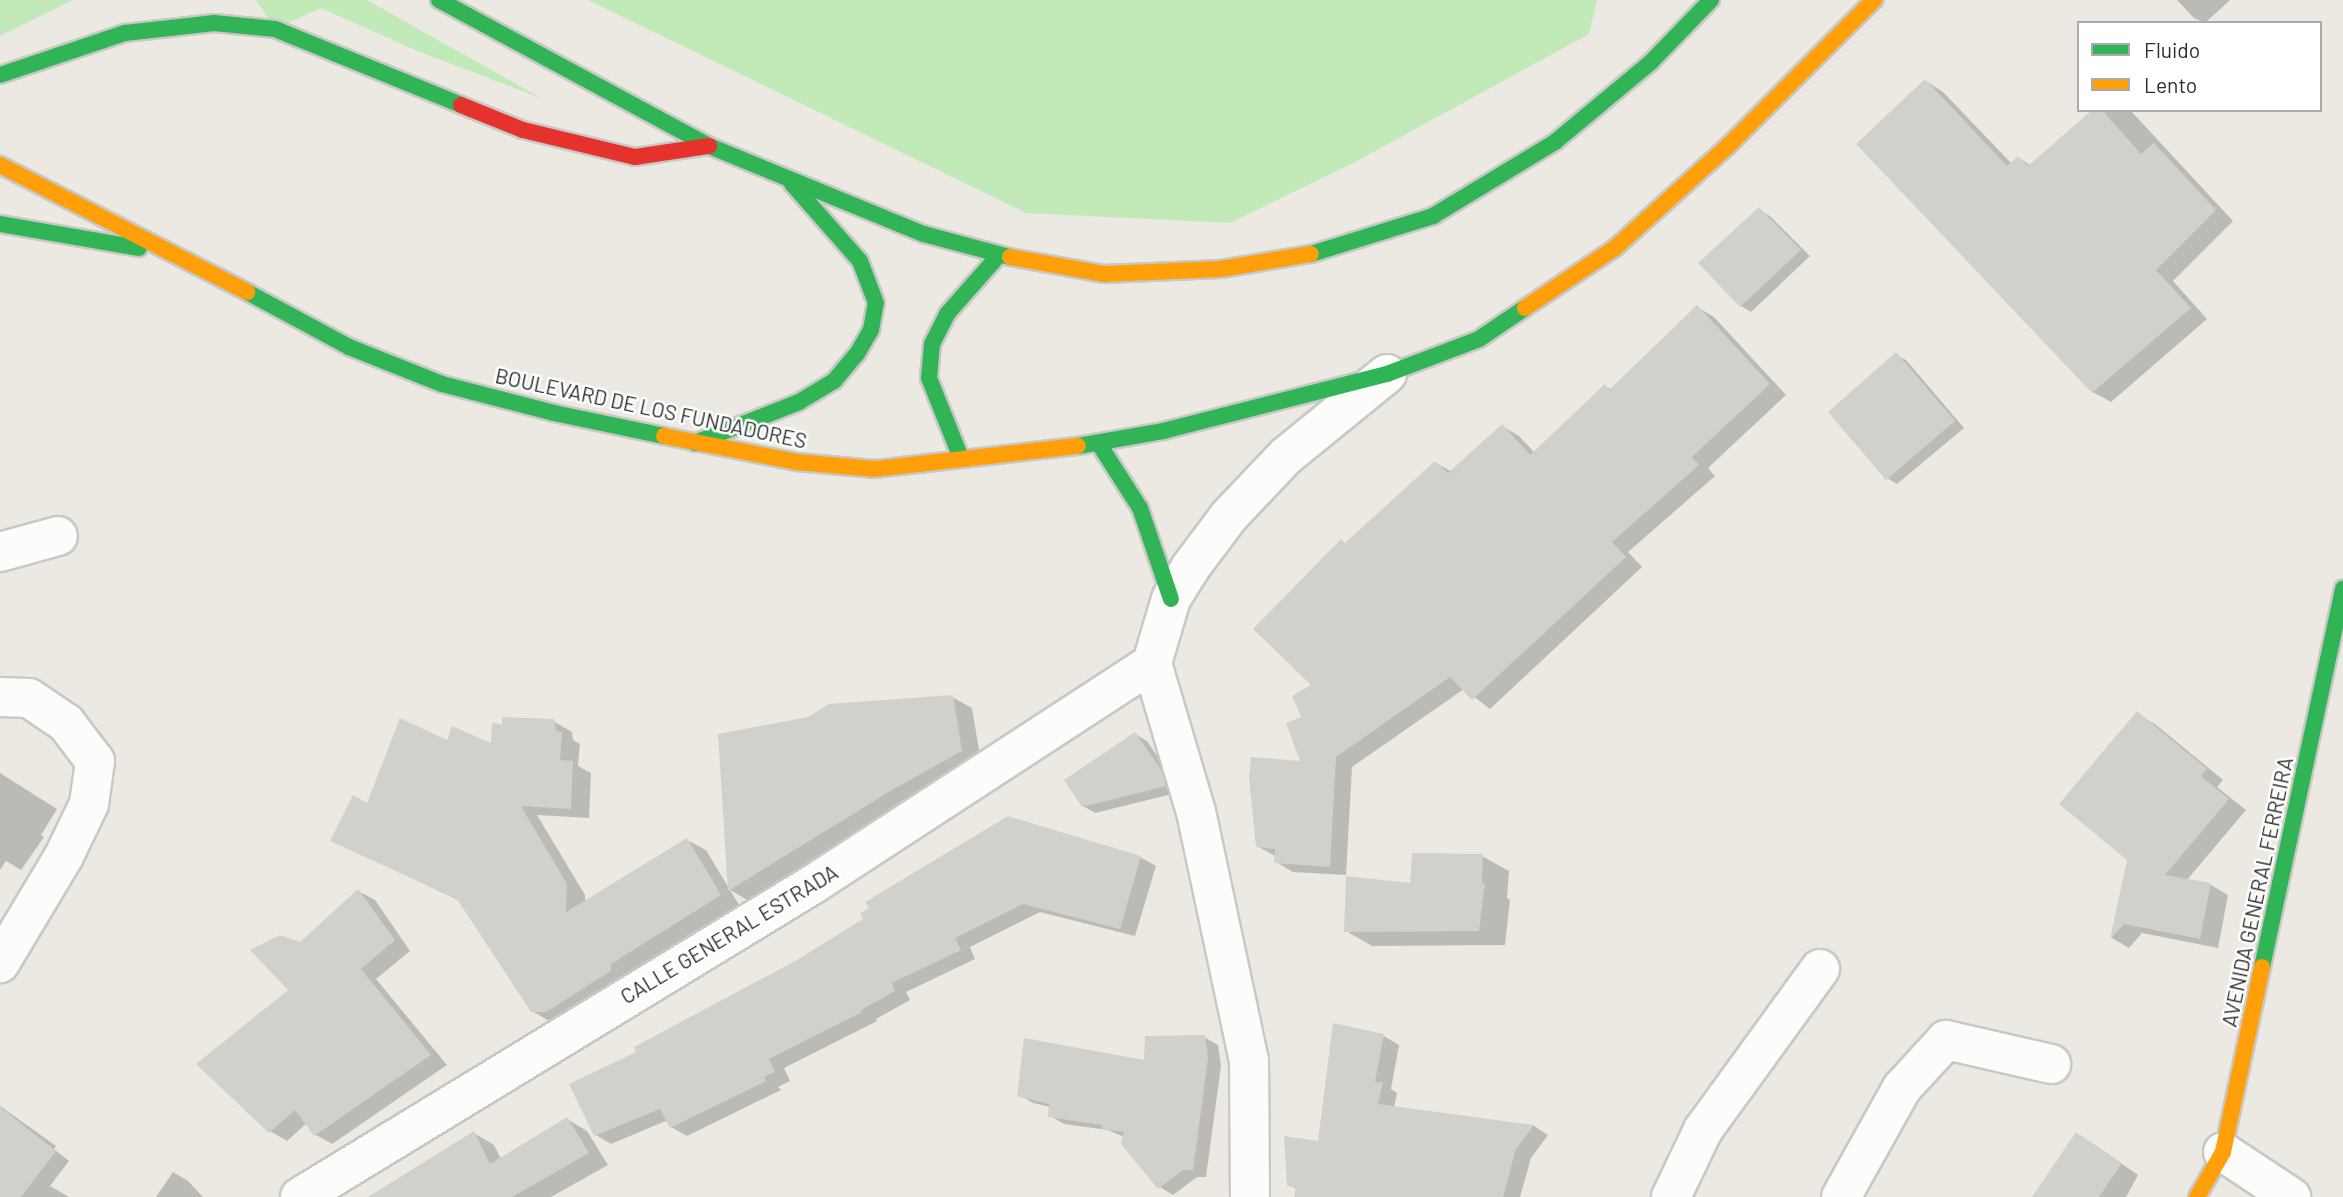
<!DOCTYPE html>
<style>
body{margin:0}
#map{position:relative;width:2343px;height:1197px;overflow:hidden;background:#ebe9e2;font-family:Barlow,sans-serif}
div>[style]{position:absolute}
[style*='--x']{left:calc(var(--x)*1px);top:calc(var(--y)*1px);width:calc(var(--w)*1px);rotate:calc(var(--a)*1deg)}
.green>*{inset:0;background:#c2eab8}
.shadow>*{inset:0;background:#0003}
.building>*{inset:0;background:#d2d0cb}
.roads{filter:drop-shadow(2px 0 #c8c8c7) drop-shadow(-2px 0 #c8c8c7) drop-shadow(0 2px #c8c8c7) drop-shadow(0 -2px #c8c8c7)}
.street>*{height:38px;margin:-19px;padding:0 19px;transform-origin:19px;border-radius:19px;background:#fcfcfb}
.fast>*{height:16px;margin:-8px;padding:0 8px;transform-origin:8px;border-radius:8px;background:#30b455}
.slow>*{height:16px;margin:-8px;padding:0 8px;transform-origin:8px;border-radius:8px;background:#ff9f0a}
.jam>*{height:16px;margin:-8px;padding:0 8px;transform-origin:8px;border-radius:8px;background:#e5322d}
span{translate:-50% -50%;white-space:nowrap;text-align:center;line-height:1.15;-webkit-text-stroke:5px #fff;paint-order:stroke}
.street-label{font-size:21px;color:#2d2d2d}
.legend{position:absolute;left:2077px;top:21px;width:245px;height:91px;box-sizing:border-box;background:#fff;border:2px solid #ababab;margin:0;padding:9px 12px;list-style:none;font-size:21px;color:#2d2d2d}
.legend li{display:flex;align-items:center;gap:14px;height:35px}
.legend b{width:35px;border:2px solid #ababab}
</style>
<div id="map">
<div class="green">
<i style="clip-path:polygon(0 0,73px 0,0 36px)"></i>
<i style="clip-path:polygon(256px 0,367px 0,543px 99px,415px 50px,321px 8px,275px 29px)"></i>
<i style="clip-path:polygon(588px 0,1597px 0,1589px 34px,1353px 163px,1230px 223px,1026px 213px)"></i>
</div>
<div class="shadow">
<i style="clip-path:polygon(2177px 0,2230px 0,2205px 23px,2194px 18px)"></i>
<i style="clip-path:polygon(1926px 81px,1943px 92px,2012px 164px,2019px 158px,2030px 165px,2094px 110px,2130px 110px,2233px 221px,2173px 281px,2207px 319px,2111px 402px,2093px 392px)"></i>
<i style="clip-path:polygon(1759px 210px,1770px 216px,1810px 256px,1751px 312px,1741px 306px,1701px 263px)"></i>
<i style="clip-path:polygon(1697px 307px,1714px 317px,1786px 395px,1708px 468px,1715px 476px,1628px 552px,1642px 567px,1490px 709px,1464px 689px,1352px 767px,1346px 875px,1293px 872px,1276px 862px,1275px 856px,1257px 846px,1302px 763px,1304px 718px,1346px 544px,1436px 463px,1452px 472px,1502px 426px,1519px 436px,1535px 453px,1605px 386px,1612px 390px)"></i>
<i style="clip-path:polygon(1896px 355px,1906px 360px,1964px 428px,1897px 484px,1887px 478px)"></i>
<i style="clip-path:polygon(952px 697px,972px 708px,981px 762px,912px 800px,749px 901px,730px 890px)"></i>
<i style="clip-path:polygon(2137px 714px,2155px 724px,2223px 780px,2217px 787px,2246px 810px,2186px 881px,2211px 885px,2228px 895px,2218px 948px,2142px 933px,2129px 948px,2112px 938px,2129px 859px)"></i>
<i style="clip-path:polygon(553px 721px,572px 732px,573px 740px,580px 744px,578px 766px,591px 773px,589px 818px,537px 815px,585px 895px,585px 903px,687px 840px,706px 850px,739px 905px,629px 974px,629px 981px,551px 1022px,532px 1011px,460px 901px,332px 840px,368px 805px,449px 742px,493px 746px)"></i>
<i style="clip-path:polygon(1135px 734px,1147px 741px,1172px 778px,1176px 793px,1095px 813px,1083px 806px)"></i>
<i style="clip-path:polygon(0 773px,57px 809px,41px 835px,44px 837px,21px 870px,6px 861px,0 870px)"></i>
<i style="clip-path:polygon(1482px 856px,1509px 871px,1507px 898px,1510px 900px,1505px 945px,1372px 946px,1346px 931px,1411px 885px)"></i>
<i style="clip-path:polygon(1140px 857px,1156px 866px,1135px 936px,1040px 912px,970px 947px,975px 959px,906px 992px,910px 1000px,876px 1019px,877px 1021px,784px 1068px,790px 1081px,778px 1087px,781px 1090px,687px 1136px,671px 1127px,668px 1120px,611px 1144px,596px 1135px,571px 1085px)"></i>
<i style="clip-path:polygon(358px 891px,375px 900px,410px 951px,376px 979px,447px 1065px,332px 1144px,316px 1135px,307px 1123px,287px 1141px,270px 1131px,300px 944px)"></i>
<i style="clip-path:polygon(1384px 1036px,1399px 1045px,1391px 1089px,1397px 1093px,1394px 1108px,1534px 1126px,1548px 1135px,1531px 1158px,1520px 1197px,1295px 1197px,1297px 1189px,1289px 1185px,1320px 1143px)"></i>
<i style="clip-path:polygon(1204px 1037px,1218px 1045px,1221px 1066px,1206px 1177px,1197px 1177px,1173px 1195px,1160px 1187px,1124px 1137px,1108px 1130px,1064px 1124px,1050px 1116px,1051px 1107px,1033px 1103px,1019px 1095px,1146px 1062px)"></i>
<i style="clip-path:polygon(0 1106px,56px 1146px,54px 1149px,69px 1161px,50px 1186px,69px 1197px,0 1197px)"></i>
<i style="clip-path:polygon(567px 1119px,587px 1131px,608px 1165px,551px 1197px,410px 1197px,474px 1133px,494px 1145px,501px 1159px)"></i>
<i style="clip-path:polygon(2094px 1145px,2138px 1175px,2126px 1197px,2034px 1197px)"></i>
<i style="clip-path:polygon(173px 1172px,188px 1181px,203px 1197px,156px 1197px)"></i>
</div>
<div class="building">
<i style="clip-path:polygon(1925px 79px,2007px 166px,2018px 156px,2028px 166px,2092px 110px,2102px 110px,2141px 154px,2154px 143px,2216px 210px,2156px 270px,2191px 308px,2092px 393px,1856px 144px)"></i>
<i style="clip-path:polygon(1759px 207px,1801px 250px,1740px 307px,1698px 263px)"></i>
<i style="clip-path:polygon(1697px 305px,1770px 384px,1692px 457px,1699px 465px,1612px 542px,1626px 557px,1472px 700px,1450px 677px,1336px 757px,1330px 867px,1274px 863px,1275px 849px,1256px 847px,1249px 779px,1251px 757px,1300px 761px,1286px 723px,1301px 717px,1292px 696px,1311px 685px,1253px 629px,1341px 539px,1345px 543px,1435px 461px,1448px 473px,1502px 424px,1530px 455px,1605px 384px,1609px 390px)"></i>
<i style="clip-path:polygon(1896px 352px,1955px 421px,1886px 480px,1828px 412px)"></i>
<i style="clip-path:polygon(953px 695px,962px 751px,892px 790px,728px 891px,718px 734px,808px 717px,829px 704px)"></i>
<i style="clip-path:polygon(2137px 711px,2207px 769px,2201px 776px,2229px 799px,2165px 875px,2211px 883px,2200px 939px,2124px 924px,2110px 939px,2127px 860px,2059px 804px)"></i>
<i style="clip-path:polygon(502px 717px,554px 719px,556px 731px,562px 732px,560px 760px,573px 761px,571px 809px,521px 806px,567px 884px,566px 912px,687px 838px,721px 895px,611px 964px,611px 971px,546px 1012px,531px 1012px,457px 899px,330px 841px,353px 795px,367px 803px,400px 718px,447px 740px,452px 726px,491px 743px,492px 723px,502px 724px)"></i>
<i style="clip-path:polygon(1135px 732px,1161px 770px,1166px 786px,1082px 807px,1064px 780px)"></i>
<i style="clip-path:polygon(1008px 816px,1141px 856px,1120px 929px,1023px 904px,955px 938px,961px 950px,892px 983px,895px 991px,861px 1010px,862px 1012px,769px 1059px,775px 1072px,764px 1077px,766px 1081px,670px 1128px,660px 1109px,594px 1136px,569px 1084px,636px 1052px,634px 1047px,797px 960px,863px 919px,860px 913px,869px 908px,865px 902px)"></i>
<i style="clip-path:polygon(1412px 853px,1483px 854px,1482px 884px,1485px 883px,1479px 931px,1344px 932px,1346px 876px,1410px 883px)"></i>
<i style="clip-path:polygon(358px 889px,395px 940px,361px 969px,431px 1055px,314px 1136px,295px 1110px,269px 1133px,196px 1064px,288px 990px,250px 950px,280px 935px,300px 942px)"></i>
<i style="clip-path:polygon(1333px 1023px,1384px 1034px,1375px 1082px,1383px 1082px,1378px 1104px,1534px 1125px,1516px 1149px,1503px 1197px,1294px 1197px,1296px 1187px,1287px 1186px,1284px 1136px,1318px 1141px)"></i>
<i style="clip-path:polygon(1205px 1035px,1208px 1058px,1193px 1170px,1183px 1170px,1158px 1189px,1121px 1144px,1124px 1132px,1102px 1129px,1102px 1125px,1048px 1117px,1049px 1104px,1017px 1096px,1024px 1038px,1144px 1060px,1145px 1036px)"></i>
<i style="clip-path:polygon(0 1107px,56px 1151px,21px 1197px,0 1197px)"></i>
<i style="clip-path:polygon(567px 1117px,589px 1153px,512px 1197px,368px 1197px,474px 1131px,490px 1164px)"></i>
<i style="clip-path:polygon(2076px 1132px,2122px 1163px,2099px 1197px,2032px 1197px)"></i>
</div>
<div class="roads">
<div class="street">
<i style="--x:0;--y:552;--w:60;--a:-15.4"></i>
<i style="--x:0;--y:697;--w:29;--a:2"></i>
<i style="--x:29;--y:698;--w:45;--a:34"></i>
<i style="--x:66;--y:723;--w:48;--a:52.7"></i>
<i style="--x:95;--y:761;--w:43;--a:97.9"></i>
<i style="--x:89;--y:804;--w:58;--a:115.7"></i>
<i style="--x:64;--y:856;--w:125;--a:120.9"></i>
<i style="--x:2223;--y:1152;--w:82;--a:33.5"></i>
<i style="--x:300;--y:1197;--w:600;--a:-31.36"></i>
<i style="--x:812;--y:885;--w:406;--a:-33.1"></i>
<i style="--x:1250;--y:1197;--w:136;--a:-90.4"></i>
<i style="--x:1249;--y:1061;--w:255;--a:-102"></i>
<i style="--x:1196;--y:812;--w:155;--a:-106.5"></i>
<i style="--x:1152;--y:663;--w:67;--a:-73.5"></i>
<i style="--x:1171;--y:599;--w:36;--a:-58"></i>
<i style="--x:1190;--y:568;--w:65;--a:-53.1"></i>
<i style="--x:1229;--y:516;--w:83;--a:-46.5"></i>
<i style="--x:1286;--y:456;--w:130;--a:-39.1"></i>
<i style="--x:1671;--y:1197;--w:74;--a:-64.5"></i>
<i style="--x:1703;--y:1130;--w:199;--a:-54"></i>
<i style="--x:1841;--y:1197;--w:125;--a:-60.8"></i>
<i style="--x:1902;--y:1088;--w:65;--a:-47.5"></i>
<i style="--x:1946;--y:1040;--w:108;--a:12.9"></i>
</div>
<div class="fast">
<i style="--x:439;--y:0;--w:307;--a:28.4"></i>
<i style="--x:709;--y:146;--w:232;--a:22.3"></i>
<i style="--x:924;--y:234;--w:89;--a:15"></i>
<i style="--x:0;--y:75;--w:132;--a:-18.6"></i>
<i style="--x:125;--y:33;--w:90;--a:-6.4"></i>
<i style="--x:214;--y:23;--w:61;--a:5.6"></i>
<i style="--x:275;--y:29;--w:201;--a:22.2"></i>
<i style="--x:0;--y:224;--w:141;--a:9.8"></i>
<i style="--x:1311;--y:254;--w:128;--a:-17.3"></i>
<i style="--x:1433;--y:216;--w:143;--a:-31.2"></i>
<i style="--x:1555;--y:142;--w:125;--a:-39.8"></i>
<i style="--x:1651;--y:62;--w:86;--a:-45.9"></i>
<i style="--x:247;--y:292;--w:116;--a:28.3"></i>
<i style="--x:349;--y:347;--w:100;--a:21.7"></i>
<i style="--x:442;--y:384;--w:116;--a:14.5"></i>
<i style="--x:554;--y:413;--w:112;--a:11.8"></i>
<i style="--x:695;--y:443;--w:112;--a:-21.5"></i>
<i style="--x:799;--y:402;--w:41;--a:-31"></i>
<i style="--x:834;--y:381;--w:35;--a:-50"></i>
<i style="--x:857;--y:354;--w:28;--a:-60"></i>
<i style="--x:871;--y:330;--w:27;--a:-80"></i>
<i style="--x:876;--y:303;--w:45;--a:-110.9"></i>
<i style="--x:860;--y:261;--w:103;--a:-131.4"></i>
<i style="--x:1099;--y:444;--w:76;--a:57.4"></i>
<i style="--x:1140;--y:508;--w:96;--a:71.2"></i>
<i style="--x:1078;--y:446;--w:86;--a:-10"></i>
<i style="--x:1163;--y:431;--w:231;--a:-14.3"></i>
<i style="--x:1387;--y:374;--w:98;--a:-20.8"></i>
<i style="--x:1479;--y:339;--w:55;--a:-34"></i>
<i style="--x:961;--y:458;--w:86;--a:-111.8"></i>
<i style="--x:929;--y:378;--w:34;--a:-85"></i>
<i style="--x:932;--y:344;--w:34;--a:-63"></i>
<i style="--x:947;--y:314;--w:79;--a:-48.6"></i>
<i style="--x:2262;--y:967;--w:387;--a:-77.9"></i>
</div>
<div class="slow">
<i style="--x:0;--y:165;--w:278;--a:27.2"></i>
<i style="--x:1010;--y:257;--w:96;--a:10.3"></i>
<i style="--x:1104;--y:274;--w:117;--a:-2.4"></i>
<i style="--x:1221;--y:269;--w:91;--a:-9.5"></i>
<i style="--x:1525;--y:308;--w:108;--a:-33.7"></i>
<i style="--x:1615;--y:248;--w:155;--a:-42.1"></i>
<i style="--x:1730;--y:144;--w:204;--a:-45"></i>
<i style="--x:664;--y:436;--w:136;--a:11.1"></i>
<i style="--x:797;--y:462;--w:78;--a:5.1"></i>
<i style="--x:875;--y:469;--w:204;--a:-6.5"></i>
<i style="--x:2197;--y:1197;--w:52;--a:-60"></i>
<i style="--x:2223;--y:1152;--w:189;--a:-78.1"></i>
</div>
<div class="jam">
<i style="--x:461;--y:105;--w:67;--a:22"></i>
<i style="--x:523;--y:130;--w:115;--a:13.6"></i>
<i style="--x:635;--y:157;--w:75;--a:-8.5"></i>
</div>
</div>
<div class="street-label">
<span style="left:651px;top:408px;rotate:12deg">BOULEVARD DE LOS FUNDADORES</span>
<span style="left:2257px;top:892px;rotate:-78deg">AVENIDA GENERAL FERREIRA</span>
<span style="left:729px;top:934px;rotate:-31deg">CALLE GENERAL ESTRADA</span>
</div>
<ul class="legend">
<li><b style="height:9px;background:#30b455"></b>Fluido</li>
<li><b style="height:9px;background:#ff9f0a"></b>Lento</li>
</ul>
</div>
